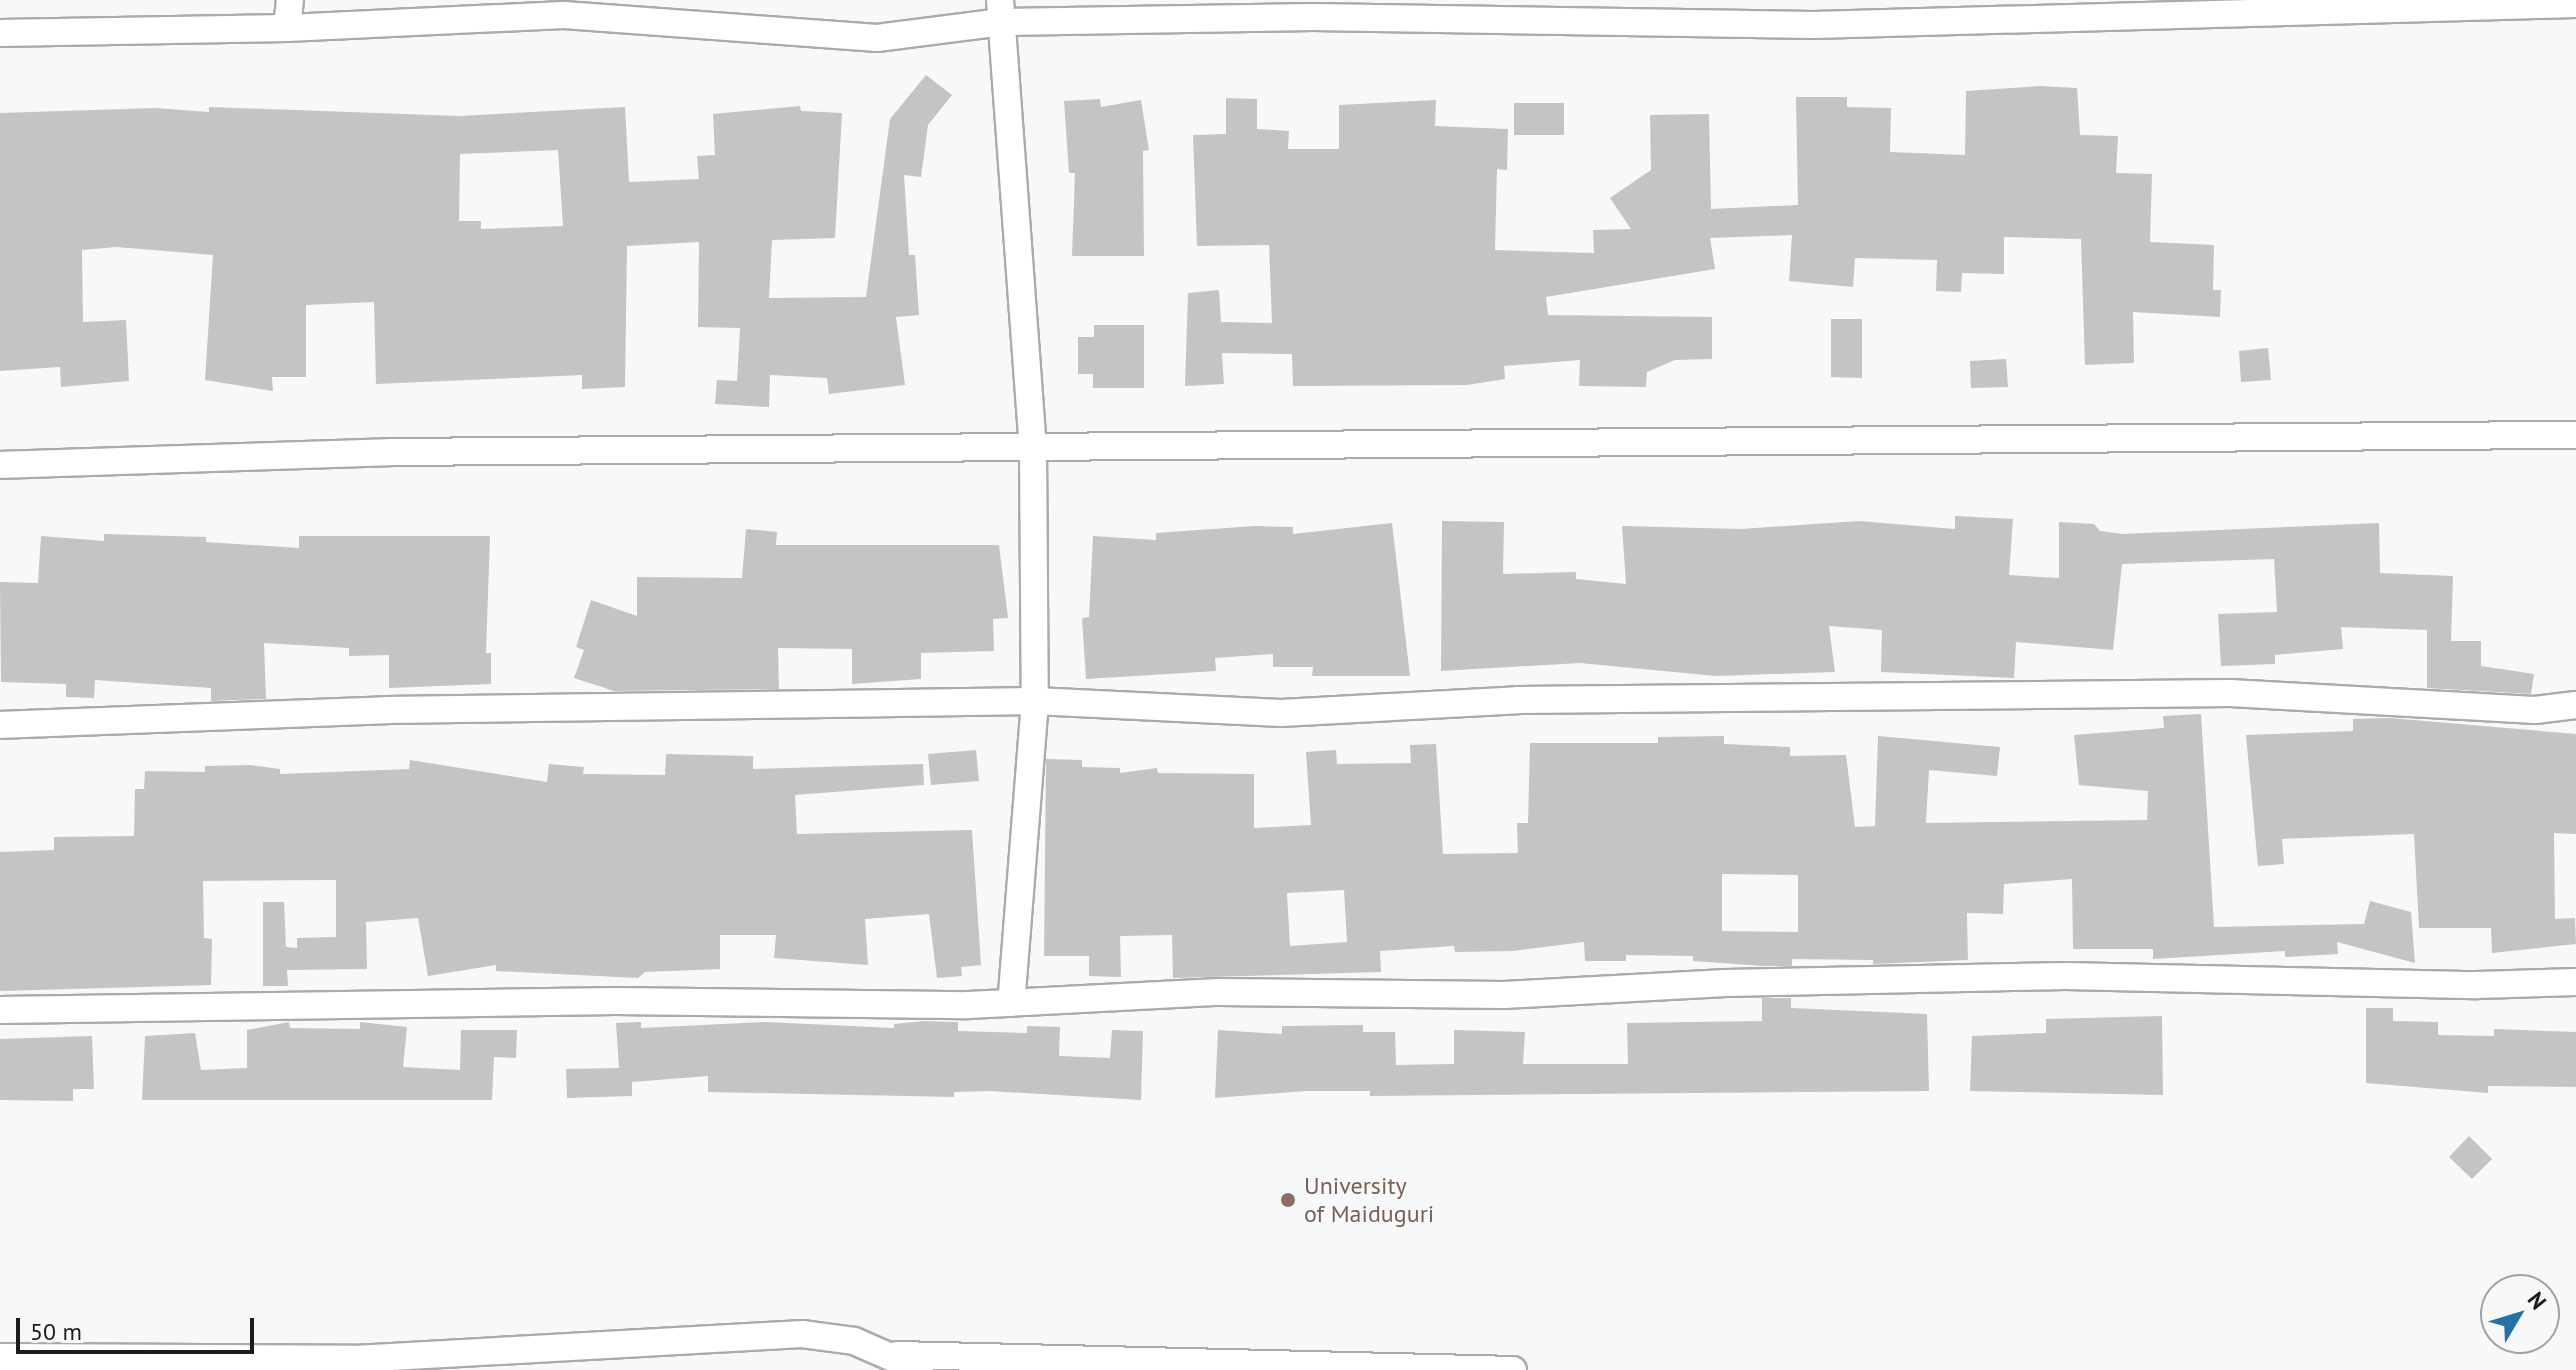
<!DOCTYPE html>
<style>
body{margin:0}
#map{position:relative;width:2576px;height:1370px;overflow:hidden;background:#f7f8f9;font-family:"PT Sans",sans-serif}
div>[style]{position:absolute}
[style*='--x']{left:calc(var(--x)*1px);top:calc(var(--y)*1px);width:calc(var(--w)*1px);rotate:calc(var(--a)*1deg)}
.building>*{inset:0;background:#c5c4c4}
.roads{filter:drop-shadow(2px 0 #aaabac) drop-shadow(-2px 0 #aaabac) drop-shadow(0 2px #aaabac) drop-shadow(0 -2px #aaabac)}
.street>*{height:26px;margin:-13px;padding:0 13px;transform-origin:13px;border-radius:13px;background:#fff}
.dots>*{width:22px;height:22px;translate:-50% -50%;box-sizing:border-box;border:4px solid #f7f8f9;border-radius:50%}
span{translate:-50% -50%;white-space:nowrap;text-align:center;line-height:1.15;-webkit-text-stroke:8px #f7f8f9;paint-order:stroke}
.education-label{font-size:24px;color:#785e54}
.left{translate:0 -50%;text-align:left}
.north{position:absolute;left:2480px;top:1274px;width:80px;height:80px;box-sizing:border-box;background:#f7f8f9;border:2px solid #9fa0a1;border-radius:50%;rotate:52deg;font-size:22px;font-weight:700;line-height:32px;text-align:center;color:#1c1c1c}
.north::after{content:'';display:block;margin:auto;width:28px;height:36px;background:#2772a5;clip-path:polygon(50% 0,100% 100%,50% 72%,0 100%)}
.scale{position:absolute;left:16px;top:1318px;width:238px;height:36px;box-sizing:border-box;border:4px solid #1c1c1c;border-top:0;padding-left:10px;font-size:24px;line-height:28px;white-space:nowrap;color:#1c1c1c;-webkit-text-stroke:6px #f7f8f9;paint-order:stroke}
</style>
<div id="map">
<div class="building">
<i style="clip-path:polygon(evenodd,926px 75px,952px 95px,928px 125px,921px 177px,904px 175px,909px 255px,915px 255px,919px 315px,896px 317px,905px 385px,829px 394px,827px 378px,770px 375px,769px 407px,715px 404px,717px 380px,737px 381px,740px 328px,698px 327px,699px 242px,627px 246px,625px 387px,582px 389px,582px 375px,376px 384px,374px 302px,306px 305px,306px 377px,272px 377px,273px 391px,205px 380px,213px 255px,116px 247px,82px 250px,83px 322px,126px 320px,129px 381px,61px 387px,60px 367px,0 371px,0 113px,156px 108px,209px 112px,209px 107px,459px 116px,625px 107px,629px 182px,699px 179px,697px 156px,715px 155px,713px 114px,800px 106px,801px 111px,842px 113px,835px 238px,772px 240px,769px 298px,866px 297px,890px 119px,926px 75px,558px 150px,563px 226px,481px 229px,481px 221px,459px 221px,460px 154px,558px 150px)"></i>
<i style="clip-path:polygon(2040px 86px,2077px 88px,2080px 135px,2118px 136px,2116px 173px,2152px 174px,2150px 242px,2214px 245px,2213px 290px,2221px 290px,2220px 317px,2133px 312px,2134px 363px,2085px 365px,2081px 239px,2004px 237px,2004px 274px,1962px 273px,1961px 292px,1936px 291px,1937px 260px,1855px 258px,1853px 287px,1789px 281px,1792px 235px,1710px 238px,1715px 269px,1546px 297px,1548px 315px,1712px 317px,1712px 359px,1675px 360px,1647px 372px,1646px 387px,1579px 386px,1580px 360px,1504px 366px,1505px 379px,1467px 385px,1293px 386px,1292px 354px,1222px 353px,1224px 384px,1185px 386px,1188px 293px,1219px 290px,1221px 322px,1272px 323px,1269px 245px,1197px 246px,1193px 135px,1226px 134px,1226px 98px,1257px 99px,1257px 129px,1289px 131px,1288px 149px,1339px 149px,1339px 105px,1436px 100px,1435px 126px,1508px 129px,1507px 170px,1497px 169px,1495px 250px,1594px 253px,1593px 230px,1631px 229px,1610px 198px,1651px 170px,1650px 115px,1709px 114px,1711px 209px,1798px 205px,1796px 97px,1847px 97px,1847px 107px,1891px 108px,1890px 152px,1965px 155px,1966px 91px)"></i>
<i style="clip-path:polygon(1100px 99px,1101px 107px,1141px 100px,1149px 150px,1143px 151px,1144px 256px,1072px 256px,1075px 173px,1069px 173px,1064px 101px)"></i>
<i style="clip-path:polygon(1514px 103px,1564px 103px,1564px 135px,1514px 135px)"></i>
<i style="clip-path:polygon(1831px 319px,1862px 319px,1862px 378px,1831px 377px)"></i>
<i style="clip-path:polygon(1094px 325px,1144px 325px,1144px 388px,1093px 388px,1093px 374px,1078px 374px,1078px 337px,1094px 337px)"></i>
<i style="clip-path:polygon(2268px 348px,2271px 380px,2241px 382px,2239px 351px)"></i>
<i style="clip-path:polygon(2006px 359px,2008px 387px,1971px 388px,1970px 361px)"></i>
<i style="clip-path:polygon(1955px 516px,2013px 519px,2009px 575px,2059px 578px,2059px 522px,2094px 524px,2100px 531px,2122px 534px,2379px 523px,2380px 573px,2453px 576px,2451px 641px,2481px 641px,2481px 666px,2534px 674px,2531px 694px,2427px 688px,2427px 630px,2341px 627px,2343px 649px,2275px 655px,2275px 664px,2221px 666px,2218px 614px,2277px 612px,2274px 559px,2122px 564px,2113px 650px,2016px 642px,2014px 678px,1881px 672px,1882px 630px,1829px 626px,1835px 672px,1716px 676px,1580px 663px,1441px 671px,1442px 521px,1504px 522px,1503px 574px,1576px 572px,1576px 579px,1626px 584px,1622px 526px,1741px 529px,1859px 521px,1955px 529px)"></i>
<i style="clip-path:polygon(1392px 523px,1410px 676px,1312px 676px,1313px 667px,1273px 667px,1273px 654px,1215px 658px,1216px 671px,1086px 679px,1082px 618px,1089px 617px,1093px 536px,1156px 540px,1156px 533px,1255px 526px,1293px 527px,1293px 534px)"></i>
<i style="clip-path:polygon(746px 529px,777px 532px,776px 545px,999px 545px,1008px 618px,993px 619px,994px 651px,921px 653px,921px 679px,852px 684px,852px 649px,778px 648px,779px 689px,614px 691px,574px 678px,584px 650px,576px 647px,591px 600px,637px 616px,637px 577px,742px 578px)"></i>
<i style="clip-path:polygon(104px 534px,206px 537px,206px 542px,299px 548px,299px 536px,490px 536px,486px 653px,491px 653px,491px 684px,389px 688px,389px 655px,349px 656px,349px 648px,264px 643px,266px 699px,211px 701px,211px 688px,95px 680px,94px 698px,66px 697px,66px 684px,1px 682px,0 582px,38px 583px,41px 536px,104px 541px)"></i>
<i style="clip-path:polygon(evenodd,2201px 714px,2214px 927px,2364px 924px,2370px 901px,2411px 912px,2415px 963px,2337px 942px,2338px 954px,2285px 957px,2285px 951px,2153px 959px,2153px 949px,2073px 949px,2072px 879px,2004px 884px,2003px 914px,1967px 913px,1968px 960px,1873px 964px,1873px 960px,1792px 959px,1792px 966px,1763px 966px,1693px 961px,1693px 956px,1626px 955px,1626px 961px,1585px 961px,1584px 942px,1513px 951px,1455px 952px,1454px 946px,1380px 951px,1381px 972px,1173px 978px,1172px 935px,1120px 936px,1121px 977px,1089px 976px,1089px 956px,1044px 956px,1046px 759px,1082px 760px,1082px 767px,1120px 768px,1120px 773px,1157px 768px,1158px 773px,1254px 774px,1254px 828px,1311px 825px,1306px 752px,1336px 750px,1337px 764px,1411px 763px,1410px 745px,1436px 744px,1443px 854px,1518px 853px,1517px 823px,1528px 823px,1530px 743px,1658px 743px,1658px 737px,1724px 736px,1724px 744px,1790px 747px,1790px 756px,1846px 755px,1855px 827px,1875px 826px,1878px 736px,2000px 747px,1997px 776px,1929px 770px,1926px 823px,2147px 820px,2148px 791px,2079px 785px,2074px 735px,2164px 728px,2163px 716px,2201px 714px,1722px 874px,1798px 875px,1798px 932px,1722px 931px,1722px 874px,2201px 714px,1344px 890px,1347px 942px,1290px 946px,1287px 893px,1344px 890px)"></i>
<i style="clip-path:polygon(2390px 718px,2576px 734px,2576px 834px,2554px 833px,2555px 919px,2575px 918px,2576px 944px,2492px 953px,2491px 928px,2419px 928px,2414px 834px,2282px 839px,2284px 864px,2258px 866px,2246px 735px,2353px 731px,2353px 719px)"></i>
<i style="clip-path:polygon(976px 750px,979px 781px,931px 785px,928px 754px)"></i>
<i style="clip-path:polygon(666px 754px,753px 756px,753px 769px,923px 764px,924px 785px,795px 795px,797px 834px,972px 830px,981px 965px,961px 967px,962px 976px,937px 978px,929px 914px,865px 919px,868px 965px,774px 958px,776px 935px,720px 935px,720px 969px,645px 972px,638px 978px,496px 971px,496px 965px,428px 976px,418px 918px,366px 922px,367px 969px,287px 970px,288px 986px,263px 986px,263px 902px,284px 902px,286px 947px,297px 948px,297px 938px,336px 937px,336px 880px,203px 881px,204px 938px,212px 939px,211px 985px,0 991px,0 852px,54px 850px,54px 837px,134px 836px,135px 789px,144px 789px,145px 771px,205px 772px,205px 766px,250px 765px,280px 769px,280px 774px,409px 769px,410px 760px,547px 782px,549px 764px,584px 767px,583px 774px,665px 775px)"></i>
<i style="clip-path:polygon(1762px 998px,1791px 998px,1791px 1008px,1927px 1014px,1929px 1091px,1370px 1096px,1370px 1091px,1306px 1091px,1215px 1098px,1218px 1030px,1282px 1034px,1282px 1026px,1363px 1025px,1363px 1032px,1395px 1032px,1396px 1065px,1454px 1064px,1454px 1030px,1525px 1032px,1523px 1064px,1628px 1064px,1627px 1023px,1762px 1021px)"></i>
<i style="clip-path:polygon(2366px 1008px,2393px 1008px,2393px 1021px,2438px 1022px,2438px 1035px,2494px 1036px,2494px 1029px,2576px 1032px,2576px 1087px,2488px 1086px,2488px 1093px,2366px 1083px)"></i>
<i style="clip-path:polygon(2162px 1016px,2163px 1095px,1970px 1091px,1972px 1036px,2046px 1033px,2046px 1019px)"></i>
<i style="clip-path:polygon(924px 1021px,958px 1022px,958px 1031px,1027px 1033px,1027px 1026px,1060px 1027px,1059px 1056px,1110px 1058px,1112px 1030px,1143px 1031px,1141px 1100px,989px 1091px,954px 1092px,954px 1097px,708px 1092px,708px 1076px,632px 1082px,632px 1096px,567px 1098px,566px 1069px,619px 1068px,616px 1023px,641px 1022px,641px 1028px,765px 1022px,894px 1028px,894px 1024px)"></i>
<i style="clip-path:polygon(289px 1022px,290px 1028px,360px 1029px,360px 1022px,407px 1027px,403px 1067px,460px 1070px,461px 1030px,517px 1030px,516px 1058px,494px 1057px,492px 1100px,142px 1100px,145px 1036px,195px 1033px,201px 1070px,247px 1068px,247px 1030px)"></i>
<i style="clip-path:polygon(92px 1036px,94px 1089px,73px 1089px,73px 1101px,0 1100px,0 1039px)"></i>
<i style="clip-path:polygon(2469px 1136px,2492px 1159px,2472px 1179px,2449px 1157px)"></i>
</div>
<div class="roads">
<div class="street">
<i style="--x:1000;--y:0;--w:447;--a:85.8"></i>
<i style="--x:1033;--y:446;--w:255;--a:89.6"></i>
<i style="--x:1035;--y:701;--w:303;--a:94.5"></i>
<i style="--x:287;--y:28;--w:28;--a:-84"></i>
<i style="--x:0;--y:33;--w:287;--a:-1"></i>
<i style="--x:287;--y:28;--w:277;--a:-2.7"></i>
<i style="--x:564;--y:15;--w:314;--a:4.2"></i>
<i style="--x:877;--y:38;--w:126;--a:-7.3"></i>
<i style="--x:1002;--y:22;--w:311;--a:-0.9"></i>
<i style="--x:1313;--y:17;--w:501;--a:0.91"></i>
<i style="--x:1814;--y:25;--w:762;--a:-1.58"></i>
<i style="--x:0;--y:465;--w:390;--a:-1.9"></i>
<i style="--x:390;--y:452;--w:2186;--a:-0.45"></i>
<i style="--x:0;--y:725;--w:386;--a:-2.2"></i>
<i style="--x:386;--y:710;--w:649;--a:-0.79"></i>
<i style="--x:1035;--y:701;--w:246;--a:2.8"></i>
<i style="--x:1281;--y:713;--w:237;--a:-3.1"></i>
<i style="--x:1518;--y:700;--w:712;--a:-0.56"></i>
<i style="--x:2230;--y:693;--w:305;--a:3.2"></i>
<i style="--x:2535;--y:710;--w:41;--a:-7"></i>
<i style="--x:0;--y:1010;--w:616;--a:-0.84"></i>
<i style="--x:616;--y:1001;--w:352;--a:0.7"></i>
<i style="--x:968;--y:1005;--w:251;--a:-3"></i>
<i style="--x:1219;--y:992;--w:285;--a:0.6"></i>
<i style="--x:1504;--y:995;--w:222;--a:-3.1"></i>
<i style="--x:1726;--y:983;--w:340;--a:-1.2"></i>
<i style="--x:2066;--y:976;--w:410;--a:1.3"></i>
<i style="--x:2476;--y:985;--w:100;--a:-1.7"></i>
<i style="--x:897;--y:1355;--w:616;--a:1.39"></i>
<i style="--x:0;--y:1357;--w:355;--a:0.3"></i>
<i style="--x:355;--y:1359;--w:448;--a:-3.2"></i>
<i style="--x:802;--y:1334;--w:52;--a:7.7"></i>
<i style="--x:854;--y:1341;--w:72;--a:23.7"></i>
</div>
</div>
<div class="dots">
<i style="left:1288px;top:1200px;background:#8d6e63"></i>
</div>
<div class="education-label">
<span class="left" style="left:1304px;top:1200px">University<br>of Maiduguri</span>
</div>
<div class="north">N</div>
<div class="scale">50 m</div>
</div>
